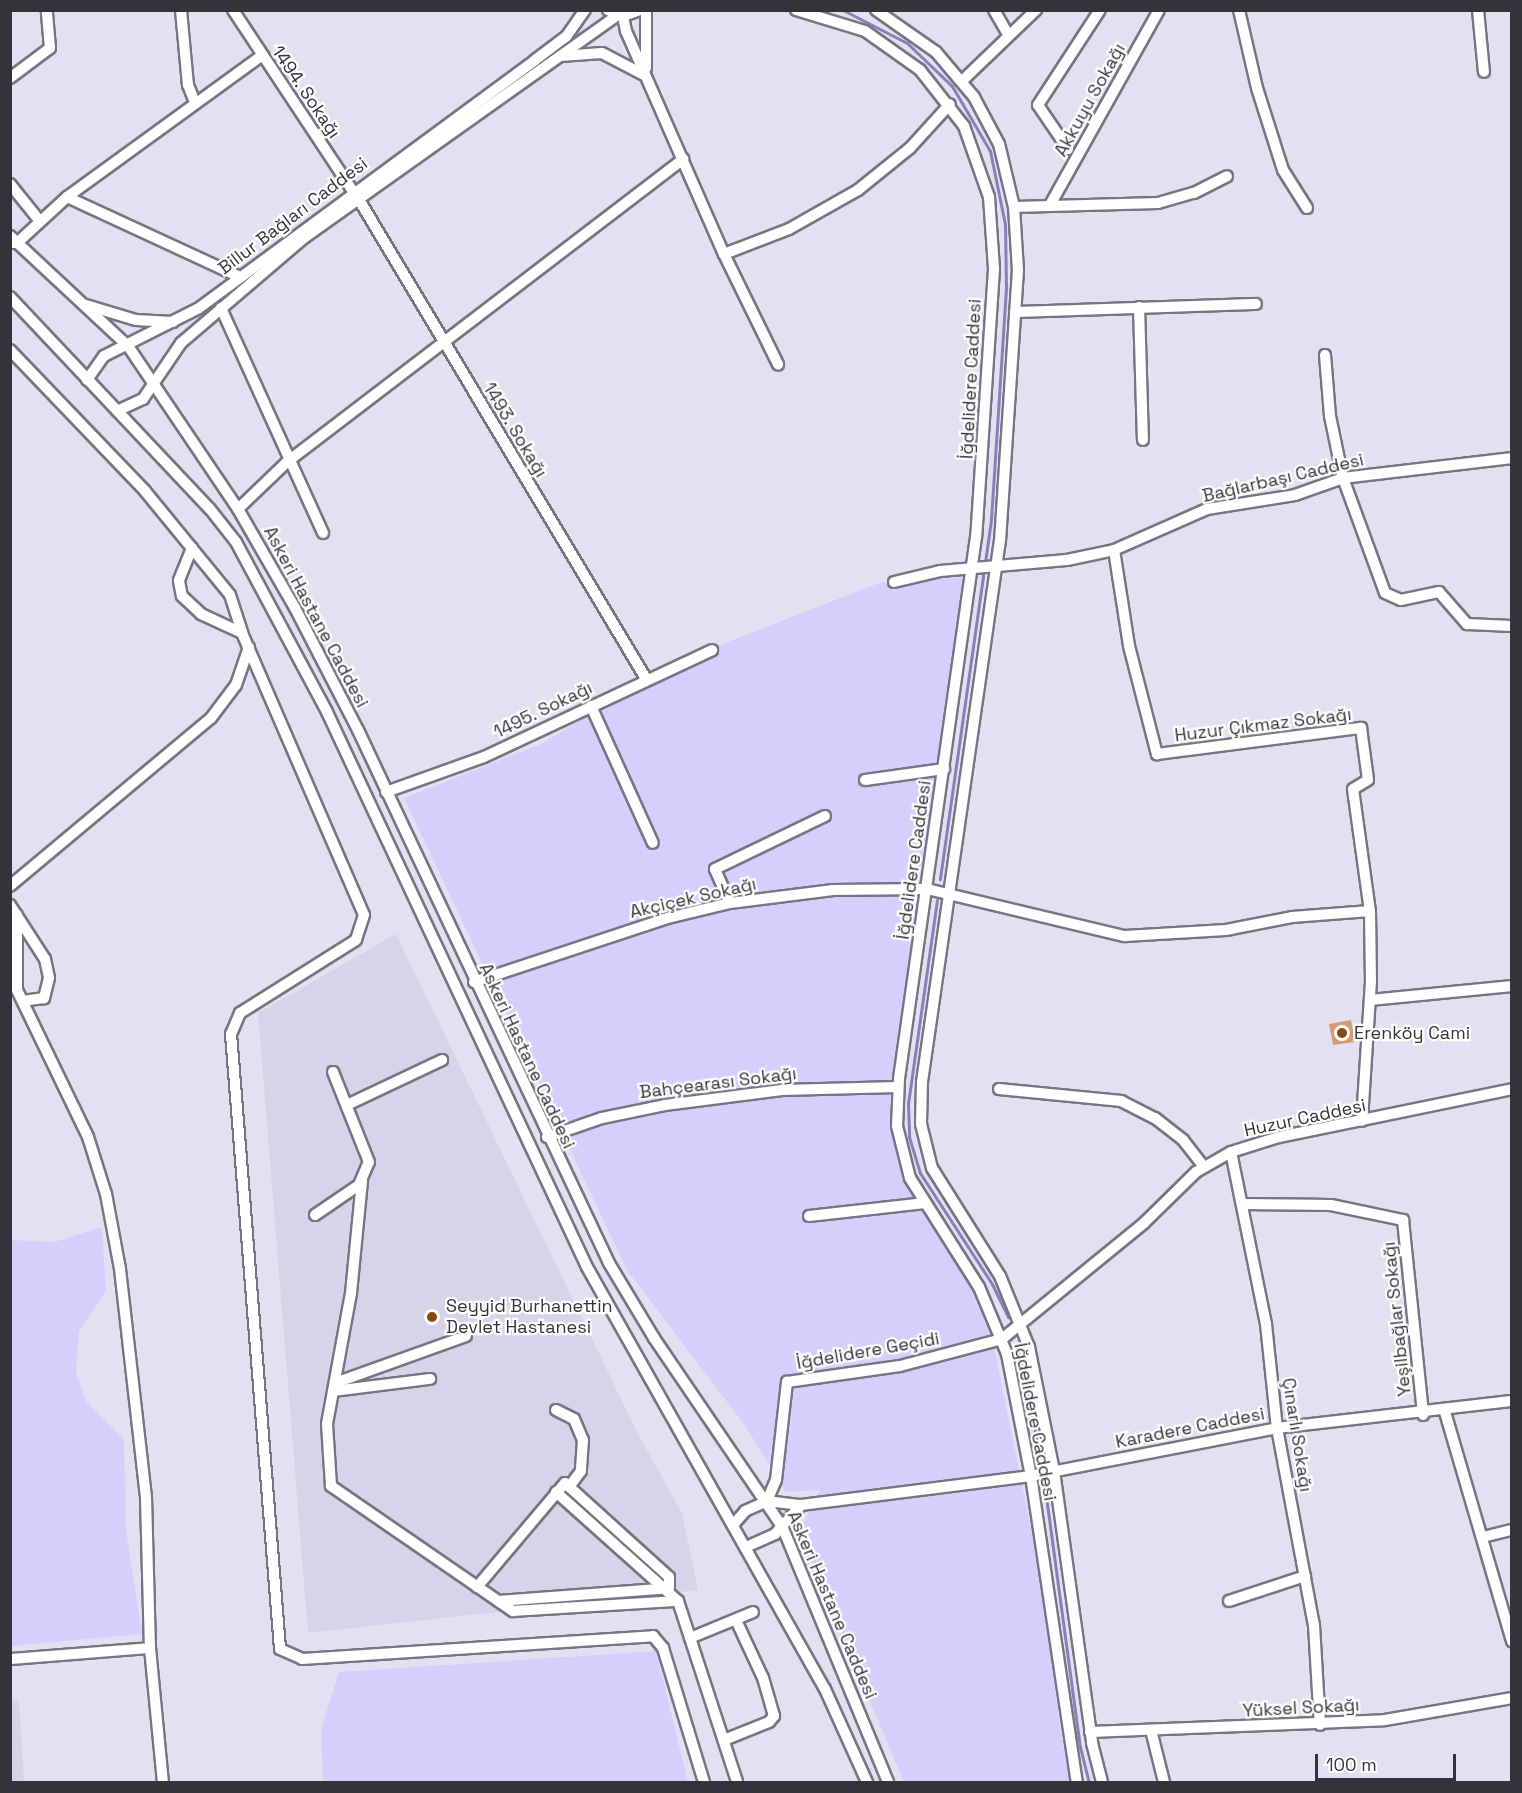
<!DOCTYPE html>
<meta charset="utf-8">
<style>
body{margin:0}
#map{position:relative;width:1522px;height:1793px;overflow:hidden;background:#e3e1f1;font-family:"Space Grotesk",sans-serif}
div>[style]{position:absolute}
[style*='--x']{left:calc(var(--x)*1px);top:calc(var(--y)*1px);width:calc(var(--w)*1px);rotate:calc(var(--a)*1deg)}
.built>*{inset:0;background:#d7d4ea}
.green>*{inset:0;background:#d6cffd}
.stream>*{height:3px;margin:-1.5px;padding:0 1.5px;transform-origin:1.5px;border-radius:1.5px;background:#897fb9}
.building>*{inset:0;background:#d49c74}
.roads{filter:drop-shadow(2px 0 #777583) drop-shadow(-2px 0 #777583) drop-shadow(0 2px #777583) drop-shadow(0 -2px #777583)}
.minor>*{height:10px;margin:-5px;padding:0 5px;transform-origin:5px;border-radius:5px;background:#fff}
.dots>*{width:16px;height:16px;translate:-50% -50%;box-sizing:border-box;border:3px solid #fff;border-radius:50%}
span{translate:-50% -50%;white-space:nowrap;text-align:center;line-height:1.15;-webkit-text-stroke:4.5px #fff;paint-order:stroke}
.street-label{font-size:18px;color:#343339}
.poi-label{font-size:18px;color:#343339}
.left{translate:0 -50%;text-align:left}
.frame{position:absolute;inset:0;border:12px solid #343339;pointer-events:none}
.scale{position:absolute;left:1315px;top:1754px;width:141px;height:27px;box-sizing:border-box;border:3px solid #343339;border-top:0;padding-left:8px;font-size:18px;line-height:21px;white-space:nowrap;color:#343339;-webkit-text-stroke:4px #fff;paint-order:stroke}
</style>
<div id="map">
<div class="built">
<i style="clip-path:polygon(396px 934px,638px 1434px,682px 1513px,698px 1590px,308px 1633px,258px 1013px)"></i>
<i style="clip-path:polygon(19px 1700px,24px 1782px,11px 1782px,11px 1701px)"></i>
</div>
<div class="green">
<i style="clip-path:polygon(969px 577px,920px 923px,897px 1147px,906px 1179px,970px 1281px,993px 1342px,1037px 1558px,1063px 1747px,1073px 1782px,904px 1782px,799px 1532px,820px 1490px,786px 1492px,744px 1424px,627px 1270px,404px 798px,541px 744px,684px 659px,879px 583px)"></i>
<i style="clip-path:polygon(102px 1227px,106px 1291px,79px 1331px,76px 1372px,86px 1401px,124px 1439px,126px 1530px,142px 1634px,11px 1646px,11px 1240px,54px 1242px)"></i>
<i style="clip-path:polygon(656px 1651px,688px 1782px,323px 1782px,321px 1729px,339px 1672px)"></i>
</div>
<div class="stream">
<i style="--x:843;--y:10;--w:72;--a:27.3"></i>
<i style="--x:907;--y:43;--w:62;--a:43.7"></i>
<i style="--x:952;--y:86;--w:75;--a:59.7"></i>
<i style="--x:990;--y:151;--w:75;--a:78.4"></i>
<i style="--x:1005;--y:224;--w:64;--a:89.1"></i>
<i style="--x:1006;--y:288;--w:232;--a:93.7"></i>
<i style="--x:991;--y:520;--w:363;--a:98.1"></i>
<i style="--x:937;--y:900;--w:205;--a:98.1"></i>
<i style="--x:908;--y:1103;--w:34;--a:88"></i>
<i style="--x:909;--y:1137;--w:38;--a:73"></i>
<i style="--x:920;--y:1173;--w:132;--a:57"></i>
<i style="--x:992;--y:1284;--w:37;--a:64"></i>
<i style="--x:1017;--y:1346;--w:112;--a:78.2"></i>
<i style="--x:1045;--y:1489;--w:260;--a:82.3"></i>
<i style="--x:1080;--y:1747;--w:36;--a:76"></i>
</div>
<div class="building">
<i style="clip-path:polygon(1351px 1020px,1355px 1042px,1333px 1045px,1329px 1024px)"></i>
</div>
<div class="roads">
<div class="minor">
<i style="--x:181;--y:10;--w:75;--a:84.7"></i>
<i style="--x:188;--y:85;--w:18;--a:68"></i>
<i style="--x:233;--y:10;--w:217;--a:56.5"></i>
<i style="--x:608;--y:10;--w:16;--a:22"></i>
<i style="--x:623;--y:16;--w:18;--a:-19"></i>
<i style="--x:646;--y:10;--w:58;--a:90"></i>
<i style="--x:796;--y:10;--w:72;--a:16.9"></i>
<i style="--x:865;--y:31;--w:67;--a:35.3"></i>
<i style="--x:920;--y:70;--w:71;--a:51.8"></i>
<i style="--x:964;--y:126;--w:75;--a:70.6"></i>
<i style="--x:989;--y:197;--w:72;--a:86"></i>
<i style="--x:994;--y:269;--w:269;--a:93.8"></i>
<i style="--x:976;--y:537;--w:547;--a:98.09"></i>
<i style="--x:899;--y:1079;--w:47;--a:92.4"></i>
<i style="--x:897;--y:1126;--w:54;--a:76"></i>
<i style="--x:910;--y:1178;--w:129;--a:57.7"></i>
<i style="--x:979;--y:1287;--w:73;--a:67.3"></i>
<i style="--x:1007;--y:1354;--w:124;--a:78.9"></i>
<i style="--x:1031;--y:1476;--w:309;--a:81.5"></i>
<i style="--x:876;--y:10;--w:73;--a:35"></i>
<i style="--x:936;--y:52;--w:59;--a:49.8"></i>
<i style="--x:974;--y:97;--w:53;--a:62"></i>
<i style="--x:999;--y:144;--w:65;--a:76.6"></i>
<i style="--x:1014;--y:207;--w:63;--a:86.4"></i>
<i style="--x:1018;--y:270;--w:271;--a:93.8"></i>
<i style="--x:1000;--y:540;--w:548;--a:98.19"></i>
<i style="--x:922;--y:1082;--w:42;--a:91.4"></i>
<i style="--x:921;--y:1124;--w:45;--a:76"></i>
<i style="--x:932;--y:1168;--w:128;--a:57.8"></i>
<i style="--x:1000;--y:1276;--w:77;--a:67.8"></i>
<i style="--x:1029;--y:1347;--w:126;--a:78.6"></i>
<i style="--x:1054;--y:1471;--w:275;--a:82"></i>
<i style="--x:1092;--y:1743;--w:40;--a:75.6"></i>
<i style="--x:994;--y:10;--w:28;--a:60"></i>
<i style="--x:1239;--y:10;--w:80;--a:77"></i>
<i style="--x:1257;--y:88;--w:86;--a:72.4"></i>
<i style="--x:1283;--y:170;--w:45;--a:57.7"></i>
<i style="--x:1478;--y:10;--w:62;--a:84.5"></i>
<i style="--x:623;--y:16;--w:15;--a:79"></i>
<i style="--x:626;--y:31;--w:244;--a:66.3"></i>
<i style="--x:724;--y:254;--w:123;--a:63.9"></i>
<i style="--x:561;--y:56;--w:41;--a:-4.2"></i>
<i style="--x:602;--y:53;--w:47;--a:27.6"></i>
<i style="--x:10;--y:78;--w:50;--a:-36.9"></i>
<i style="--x:50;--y:48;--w:38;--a:-95"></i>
<i style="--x:962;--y:81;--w:103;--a:-43.8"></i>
<i style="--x:1068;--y:149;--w:53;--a:-124.3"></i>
<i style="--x:1038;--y:105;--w:113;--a:-56.9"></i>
<i style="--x:10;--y:184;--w:46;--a:51.1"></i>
<i style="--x:67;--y:197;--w:191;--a:24.8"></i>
<i style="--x:358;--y:198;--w:558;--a:59.07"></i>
<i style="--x:1050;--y:205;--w:223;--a:-60.8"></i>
<i style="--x:1014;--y:207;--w:144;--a:-1.6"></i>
<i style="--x:1158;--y:203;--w:37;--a:-16"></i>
<i style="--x:1194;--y:193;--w:37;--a:-27"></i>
<i style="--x:10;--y:236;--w:161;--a:43"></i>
<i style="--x:128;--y:346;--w:197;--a:56"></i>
<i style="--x:238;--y:509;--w:114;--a:60.1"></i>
<i style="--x:295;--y:608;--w:137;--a:62.7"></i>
<i style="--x:358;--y:730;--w:589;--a:64.78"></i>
<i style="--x:609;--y:1263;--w:87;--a:59"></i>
<i style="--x:654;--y:1338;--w:227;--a:55.8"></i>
<i style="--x:782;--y:1526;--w:277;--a:67.5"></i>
<i style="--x:10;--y:243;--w:7;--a:0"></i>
<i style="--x:17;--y:243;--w:68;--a:-42.6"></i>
<i style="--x:67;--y:197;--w:240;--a:-36"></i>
<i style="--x:724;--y:254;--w:70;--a:-21"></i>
<i style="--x:789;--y:229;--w:79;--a:-29.5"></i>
<i style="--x:858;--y:190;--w:67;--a:-38.9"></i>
<i style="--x:910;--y:148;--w:59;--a:-47.7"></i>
<i style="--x:10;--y:297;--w:291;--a:46.7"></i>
<i style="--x:210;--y:509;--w:42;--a:51.8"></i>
<i style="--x:236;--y:542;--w:193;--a:61.8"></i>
<i style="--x:327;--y:712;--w:613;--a:64.9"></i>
<i style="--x:587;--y:1267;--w:484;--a:60.6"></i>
<i style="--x:825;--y:1689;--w:102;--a:65.7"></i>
<i style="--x:86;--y:305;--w:52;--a:16.7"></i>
<i style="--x:136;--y:320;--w:37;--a:3"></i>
<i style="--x:1139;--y:307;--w:133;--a:88.3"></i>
<i style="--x:221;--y:308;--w:247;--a:65.6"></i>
<i style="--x:1015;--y:312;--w:241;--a:-1.9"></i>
<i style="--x:10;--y:350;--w:195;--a:46.2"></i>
<i style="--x:145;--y:491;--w:134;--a:50.7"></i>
<i style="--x:230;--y:595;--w:40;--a:72"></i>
<i style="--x:242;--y:633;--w:307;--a:66.6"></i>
<i style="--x:364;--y:915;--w:26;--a:108"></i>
<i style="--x:356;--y:940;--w:137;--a:147.8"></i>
<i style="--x:240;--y:1013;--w:23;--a:113"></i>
<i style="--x:231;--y:1034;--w:617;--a:85.44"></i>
<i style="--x:280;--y:1649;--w:24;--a:24"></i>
<i style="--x:302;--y:1659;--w:352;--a:-3.7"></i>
<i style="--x:653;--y:1636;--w:16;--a:50"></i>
<i style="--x:663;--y:1648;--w:140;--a:73"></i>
<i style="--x:1325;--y:355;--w:61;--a:85.3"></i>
<i style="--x:1330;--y:416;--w:63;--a:78.2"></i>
<i style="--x:1343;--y:478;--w:122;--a:69.9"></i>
<i style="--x:1385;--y:593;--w:17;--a:24"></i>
<i style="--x:1401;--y:600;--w:39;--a:-12"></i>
<i style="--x:1439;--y:592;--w:43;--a:48.8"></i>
<i style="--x:1467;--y:624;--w:45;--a:2.5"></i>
<i style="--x:87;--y:380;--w:29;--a:-55"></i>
<i style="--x:104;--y:356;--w:106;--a:-26.8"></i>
<i style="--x:199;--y:308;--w:418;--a:-36.4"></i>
<i style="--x:535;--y:60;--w:39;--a:-37"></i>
<i style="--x:566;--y:37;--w:33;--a:-55"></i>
<i style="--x:117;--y:411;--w:29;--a:-25"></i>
<i style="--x:143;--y:399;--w:68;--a:-55.8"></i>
<i style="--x:181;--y:343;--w:162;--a:-40.5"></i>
<i style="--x:304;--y:238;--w:385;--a:-35.4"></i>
<i style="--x:238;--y:509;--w:68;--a:-43.8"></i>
<i style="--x:287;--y:462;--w:499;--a:-37.4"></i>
<i style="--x:192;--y:548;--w:35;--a:112"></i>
<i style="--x:179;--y:581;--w:15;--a:79"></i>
<i style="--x:182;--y:596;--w:26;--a:43"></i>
<i style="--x:201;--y:614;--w:45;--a:24.9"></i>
<i style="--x:1114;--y:550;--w:97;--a:81.1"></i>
<i style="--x:1129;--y:646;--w:112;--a:75.5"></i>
<i style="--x:1157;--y:754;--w:206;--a:-7.3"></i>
<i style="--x:1361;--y:728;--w:52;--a:82.3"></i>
<i style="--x:1368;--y:780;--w:17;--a:149"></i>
<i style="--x:1353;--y:789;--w:123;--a:82.1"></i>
<i style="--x:1370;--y:911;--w:70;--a:89.2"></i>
<i style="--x:1371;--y:981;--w:140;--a:93.7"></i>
<i style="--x:894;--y:582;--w:47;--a:-13.4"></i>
<i style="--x:940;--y:571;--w:127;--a:-5"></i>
<i style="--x:1067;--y:560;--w:48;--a:-12"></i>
<i style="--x:1114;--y:550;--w:102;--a:-23.8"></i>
<i style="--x:1207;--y:509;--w:89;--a:-9"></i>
<i style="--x:1295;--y:495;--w:51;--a:-19.5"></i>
<i style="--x:1343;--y:478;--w:170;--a:-6.7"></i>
<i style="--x:591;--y:706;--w:150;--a:65.7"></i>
<i style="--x:865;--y:780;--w:80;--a:-7.9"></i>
<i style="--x:386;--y:792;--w:104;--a:-19.7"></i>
<i style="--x:484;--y:757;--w:252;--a:-25.1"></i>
<i style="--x:10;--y:886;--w:262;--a:-39.9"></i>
<i style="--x:211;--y:718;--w:41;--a:-52.9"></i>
<i style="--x:236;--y:685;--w:40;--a:-71.1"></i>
<i style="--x:730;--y:903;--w:37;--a:-114"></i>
<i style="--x:715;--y:869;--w:122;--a:-25.7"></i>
<i style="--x:10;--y:905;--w:64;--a:57.1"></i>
<i style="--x:45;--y:959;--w:19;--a:78"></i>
<i style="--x:49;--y:978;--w:21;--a:104"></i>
<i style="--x:44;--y:998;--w:21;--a:172"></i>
<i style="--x:17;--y:915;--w:75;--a:90"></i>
<i style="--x:17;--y:990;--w:163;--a:64.2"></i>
<i style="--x:88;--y:1137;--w:60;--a:72.5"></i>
<i style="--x:106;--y:1194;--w:76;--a:79.4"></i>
<i style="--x:120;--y:1269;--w:229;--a:83.5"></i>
<i style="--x:146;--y:1497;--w:151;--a:88.5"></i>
<i style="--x:150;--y:1648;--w:135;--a:84.5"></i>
<i style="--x:474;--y:982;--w:204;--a:-18.3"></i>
<i style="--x:668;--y:918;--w:64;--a:-13.6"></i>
<i style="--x:730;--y:903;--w:104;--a:-7.2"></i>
<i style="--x:833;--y:890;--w:94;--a:-0.6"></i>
<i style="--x:927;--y:889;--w:204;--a:13.4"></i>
<i style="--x:1125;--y:936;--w:101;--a:-3.4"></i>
<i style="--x:1226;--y:930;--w:67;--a:-11.1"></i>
<i style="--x:1292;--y:917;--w:78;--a:-4.4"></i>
<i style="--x:1370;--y:1000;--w:143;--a:-5.6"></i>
<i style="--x:999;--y:1089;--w:123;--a:5.6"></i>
<i style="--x:1121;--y:1101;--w:38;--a:27"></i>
<i style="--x:1155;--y:1118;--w:36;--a:38"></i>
<i style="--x:1183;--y:1140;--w:34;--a:52"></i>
<i style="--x:349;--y:1104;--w:103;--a:-25.3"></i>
<i style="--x:547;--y:1137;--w:58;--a:-19.1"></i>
<i style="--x:602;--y:1118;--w:64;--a:-11.7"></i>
<i style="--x:665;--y:1105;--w:118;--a:-7.3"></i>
<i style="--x:782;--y:1090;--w:116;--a:-1.5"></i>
<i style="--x:1231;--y:1152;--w:176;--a:78.5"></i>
<i style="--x:1266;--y:1324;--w:105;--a:84"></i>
<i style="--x:1277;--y:1428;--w:200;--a:79.4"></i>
<i style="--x:1314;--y:1625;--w:100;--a:86.6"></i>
<i style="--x:362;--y:1181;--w:113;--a:95.6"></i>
<i style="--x:351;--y:1293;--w:133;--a:100.4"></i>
<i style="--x:327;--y:1424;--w:62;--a:86.3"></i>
<i style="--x:331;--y:1486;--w:221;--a:34.5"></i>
<i style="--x:513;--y:1611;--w:165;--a:-3.5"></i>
<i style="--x:1242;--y:1204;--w:89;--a:0.6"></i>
<i style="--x:1331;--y:1205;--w:74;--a:11.8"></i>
<i style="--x:1403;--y:1220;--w:196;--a:84.1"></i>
<i style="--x:315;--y:1215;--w:53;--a:-34.3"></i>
<i style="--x:359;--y:1185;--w:25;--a:-67"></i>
<i style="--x:369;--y:1162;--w:97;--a:-111.8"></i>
<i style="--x:809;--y:1216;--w:117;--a:-6.4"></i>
<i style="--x:335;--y:1383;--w:139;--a:-19.7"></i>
<i style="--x:333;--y:1391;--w:98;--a:-7.1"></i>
<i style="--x:556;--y:1410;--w:20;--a:27"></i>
<i style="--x:574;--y:1419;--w:23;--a:67"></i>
<i style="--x:583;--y:1440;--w:31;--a:94"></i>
<i style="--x:581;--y:1471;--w:20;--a:127"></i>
<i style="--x:1445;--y:1412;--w:239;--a:73.7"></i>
<i style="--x:556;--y:1492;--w:164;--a:41.8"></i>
<i style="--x:678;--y:1601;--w:190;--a:71.9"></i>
<i style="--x:767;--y:1501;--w:23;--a:-67"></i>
<i style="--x:776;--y:1480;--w:99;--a:-83.6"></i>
<i style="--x:787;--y:1382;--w:114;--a:-8.1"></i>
<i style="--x:900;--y:1366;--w:106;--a:-14.8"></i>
<i style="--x:1002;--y:1339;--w:183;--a:-39.2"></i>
<i style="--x:1144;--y:1223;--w:73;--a:-44.4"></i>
<i style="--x:1196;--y:1172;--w:40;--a:-29.7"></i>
<i style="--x:1231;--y:1152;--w:50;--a:-17.4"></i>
<i style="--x:1279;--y:1137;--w:238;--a:-11.6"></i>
<i style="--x:733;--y:1525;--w:18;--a:-49"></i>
<i style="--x:745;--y:1511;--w:24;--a:-24"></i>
<i style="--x:767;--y:1501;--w:34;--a:7"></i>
<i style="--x:801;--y:1505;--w:232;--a:-7.2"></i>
<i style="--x:1031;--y:1476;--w:251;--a:-11"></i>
<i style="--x:1277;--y:1428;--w:237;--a:-6.6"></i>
<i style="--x:1483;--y:1537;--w:30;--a:-14"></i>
<i style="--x:746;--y:1547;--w:32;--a:-24"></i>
<i style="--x:775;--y:1534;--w:39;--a:-48"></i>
<i style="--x:477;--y:1587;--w:136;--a:-49.8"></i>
<i style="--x:565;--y:1483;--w:140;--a:42.1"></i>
<i style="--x:669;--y:1577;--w:11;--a:90"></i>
<i style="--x:498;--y:1601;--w:171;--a:-4.3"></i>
<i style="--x:1229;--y:1601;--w:80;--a:-18.2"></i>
<i style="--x:690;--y:1638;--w:68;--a:-22.4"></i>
<i style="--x:10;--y:1659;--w:140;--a:-4.5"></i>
<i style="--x:1151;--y:1730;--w:54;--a:76"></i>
<i style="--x:1090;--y:1732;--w:295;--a:-2.3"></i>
<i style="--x:1385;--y:1720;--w:129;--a:-9.8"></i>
<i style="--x:724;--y:1740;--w:48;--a:-21.8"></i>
<i style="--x:769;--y:1722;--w:8;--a:-50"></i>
<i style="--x:774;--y:1716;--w:40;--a:-106"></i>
<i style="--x:763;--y:1678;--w:64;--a:-115"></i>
</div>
</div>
<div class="dots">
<i style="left:1342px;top:1033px;background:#87480c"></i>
<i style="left:432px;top:1317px;background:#87480c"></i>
</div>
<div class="street-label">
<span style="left:306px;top:92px;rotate:56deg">1494. Sokağı</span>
<span style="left:1090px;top:100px;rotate:-61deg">Akkuyu Sokağı</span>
<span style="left:293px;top:216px;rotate:-37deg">Billur Bağları Caddesi</span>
<span style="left:971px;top:379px;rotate:-87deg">İğdelidere Caddesi</span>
<span style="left:515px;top:430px;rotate:59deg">1493. Sokağı</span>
<span style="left:1283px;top:478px;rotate:-13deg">Bağlarbaşı Caddesi</span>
<span style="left:316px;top:617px;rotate:62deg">Askeri Hastane Caddesi</span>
<span style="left:543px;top:710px;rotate:-26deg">1495. Sokağı</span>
<span style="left:1263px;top:725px;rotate:-7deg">Huzur Çıkmaz Sokağı</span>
<span style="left:914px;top:860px;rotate:-82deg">İğdelidere Caddesi</span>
<span style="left:693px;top:898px;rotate:-13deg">Akçiçek Sokağı</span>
<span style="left:527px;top:1056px;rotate:65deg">Askeri Hastane Caddesi</span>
<span style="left:718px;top:1083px;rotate:-7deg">Bahçearası Sokağı</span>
<span style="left:1305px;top:1118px;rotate:-12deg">Huzur Caddesi</span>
<span style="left:1397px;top:1319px;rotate:-96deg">Yeşilbağlar Sokağı</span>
<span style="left:868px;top:1351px;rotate:-10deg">İğdelidere Geçidi</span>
<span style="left:1035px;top:1422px;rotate:79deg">İğdelidere Caddesi</span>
<span style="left:1190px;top:1428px;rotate:-11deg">Karadere Caddesi</span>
<span style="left:1297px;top:1435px;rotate:81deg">Çınarlı Sokağı</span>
<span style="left:832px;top:1605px;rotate:67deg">Askeri Hastane Caddesi</span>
<span style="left:1301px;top:1708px;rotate:-3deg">Yüksel Sokağı</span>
</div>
<div class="poi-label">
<span class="left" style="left:1354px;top:1033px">Erenköy Cami</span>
<span class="left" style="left:446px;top:1317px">Seyyid Burhanettin<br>Devlet Hastanesi</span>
</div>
<div class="frame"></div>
<div class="scale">100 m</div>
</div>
